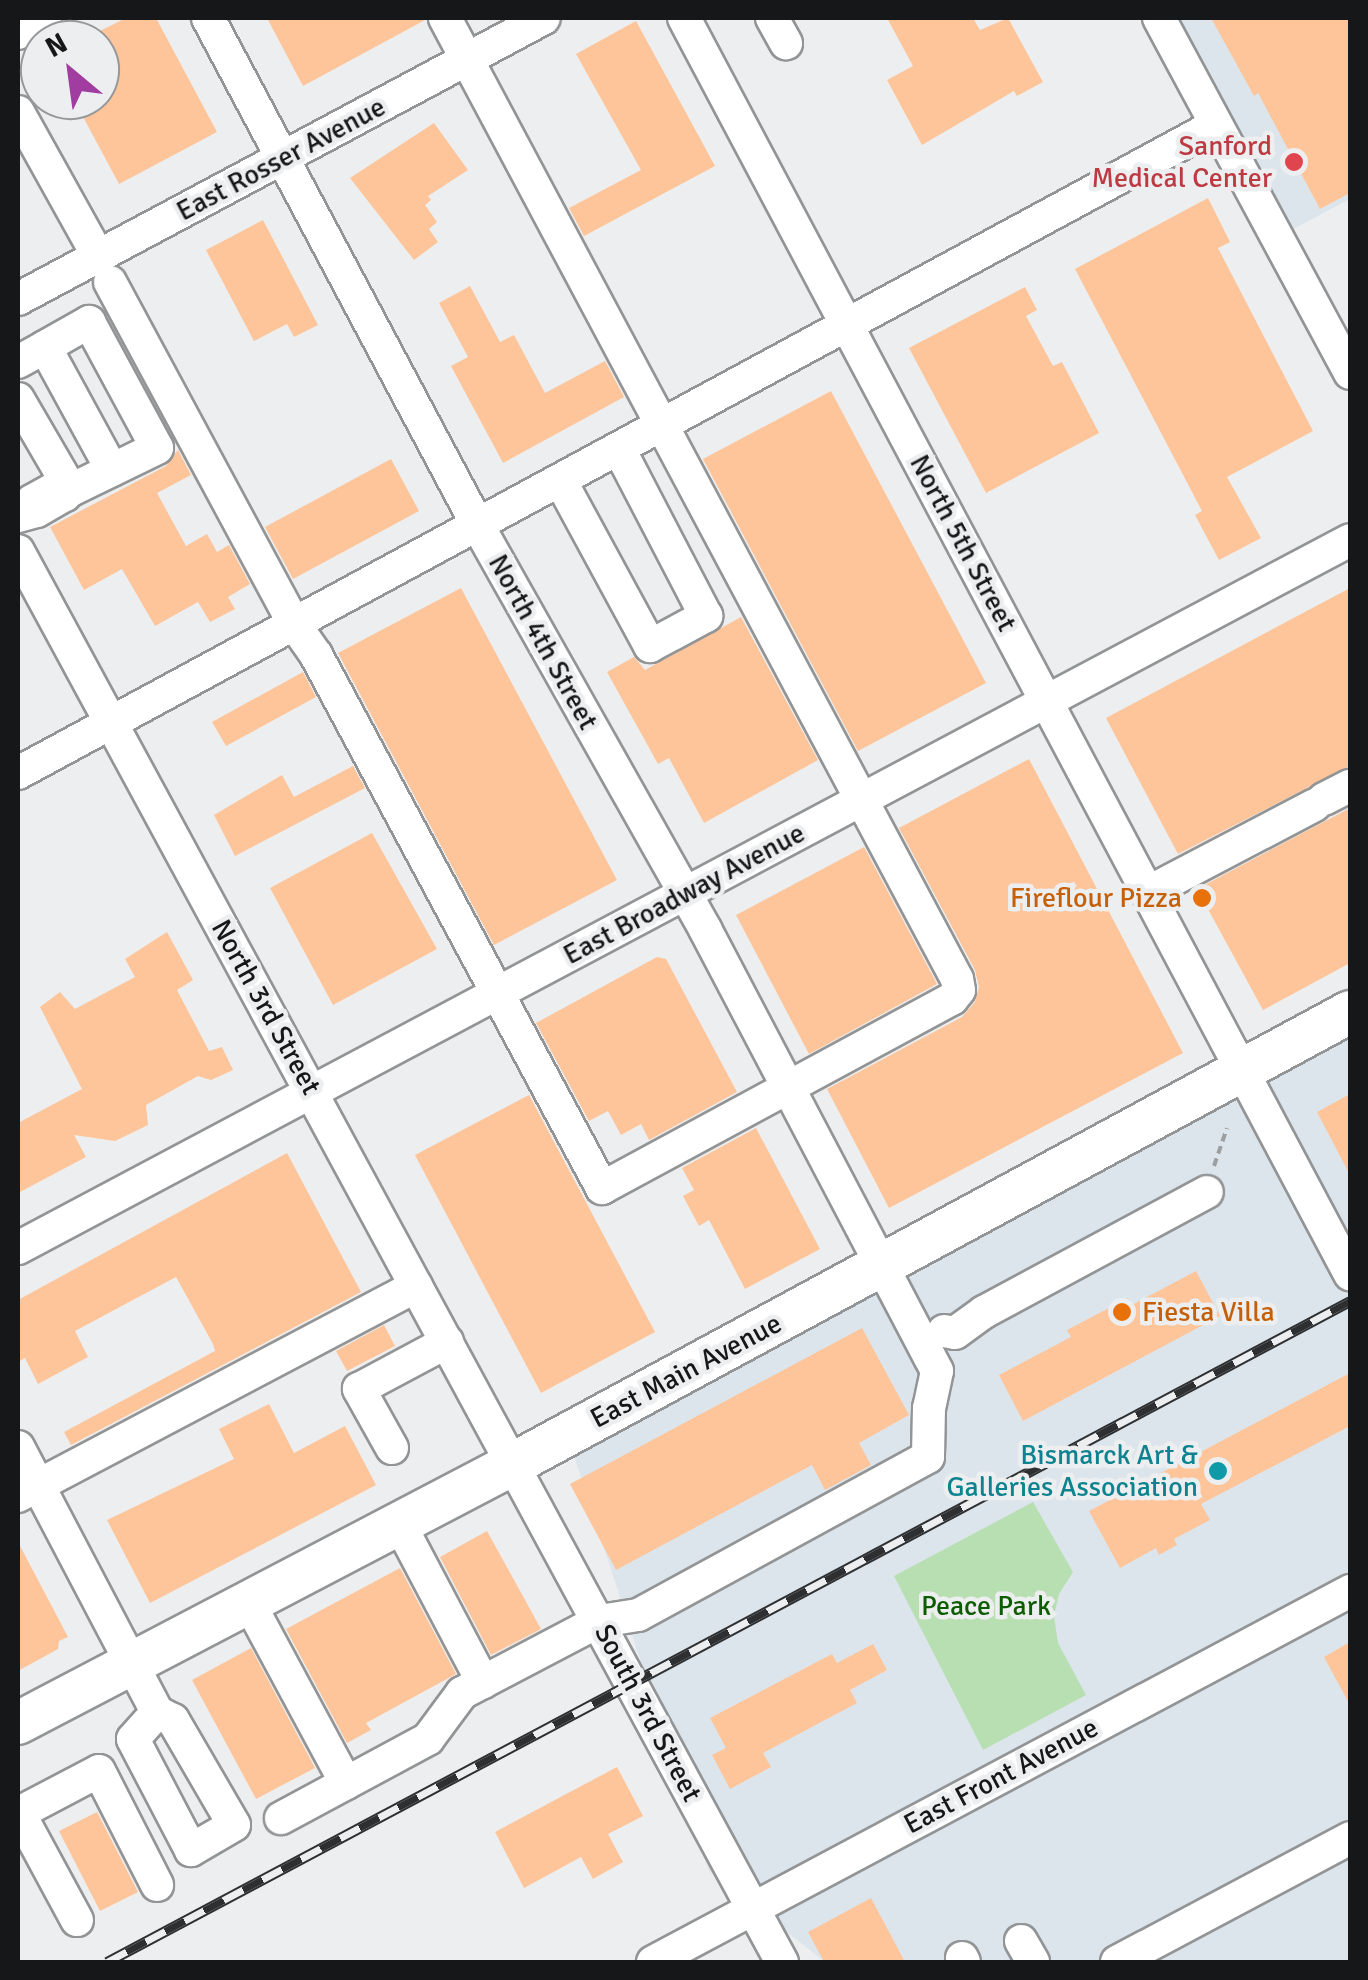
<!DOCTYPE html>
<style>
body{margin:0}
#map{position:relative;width:1368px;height:1980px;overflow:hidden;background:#eceeef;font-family:Signika,sans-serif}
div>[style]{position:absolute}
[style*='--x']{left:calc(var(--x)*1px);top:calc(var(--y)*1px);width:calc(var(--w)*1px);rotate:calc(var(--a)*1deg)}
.built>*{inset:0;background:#dce5ec}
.green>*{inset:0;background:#b8dfb2}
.building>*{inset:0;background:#fec59a}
.path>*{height:4px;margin-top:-2px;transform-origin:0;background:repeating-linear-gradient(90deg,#9d9fa0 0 8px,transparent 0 13px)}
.roads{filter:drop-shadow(2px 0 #929495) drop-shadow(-2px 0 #929495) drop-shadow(0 2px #929495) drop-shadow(0 -2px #929495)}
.minor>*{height:32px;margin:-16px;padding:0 16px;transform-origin:16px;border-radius:16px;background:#fff}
.major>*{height:42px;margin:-21px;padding:0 21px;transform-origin:21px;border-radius:21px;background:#fff}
.rail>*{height:11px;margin-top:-5.5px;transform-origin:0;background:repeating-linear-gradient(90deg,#eceeef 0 22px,#2e2f30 0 44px);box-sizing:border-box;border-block:2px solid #2e2f30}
.dots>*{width:28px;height:28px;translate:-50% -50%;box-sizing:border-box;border:5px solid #eceeef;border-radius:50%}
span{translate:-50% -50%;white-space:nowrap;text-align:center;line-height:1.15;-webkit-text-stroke:9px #eceeef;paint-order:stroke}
.health-label{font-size:28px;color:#be3a42}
.right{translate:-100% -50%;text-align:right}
.street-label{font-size:28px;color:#161718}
.food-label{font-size:28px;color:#c56008}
.left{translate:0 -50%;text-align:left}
.culture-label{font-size:28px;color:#0d838f}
.park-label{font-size:28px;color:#0d5c00}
.frame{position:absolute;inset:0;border:20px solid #161718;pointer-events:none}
.north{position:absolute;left:20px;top:20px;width:100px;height:100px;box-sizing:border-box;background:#eceeef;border:2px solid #969899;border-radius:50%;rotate:331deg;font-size:28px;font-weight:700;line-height:40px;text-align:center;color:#161718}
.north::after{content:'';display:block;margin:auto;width:35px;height:45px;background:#a13ca1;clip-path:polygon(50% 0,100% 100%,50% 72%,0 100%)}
</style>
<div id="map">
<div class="built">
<i style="clip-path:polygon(1159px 18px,1350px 18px,1350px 199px,1278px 237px)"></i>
<i style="clip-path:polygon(1350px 991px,1350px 1962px,825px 1962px,709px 1871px,563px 1422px)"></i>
</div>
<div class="green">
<i style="clip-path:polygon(1033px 1502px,1073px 1572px,1059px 1594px,1054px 1616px,1058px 1643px,1086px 1695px,983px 1750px,894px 1576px)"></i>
</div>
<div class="building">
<i style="clip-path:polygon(126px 18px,156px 18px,217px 132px,119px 184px,74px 100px,100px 100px,100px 31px)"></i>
<i style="clip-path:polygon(267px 18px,425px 18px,425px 20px,303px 86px)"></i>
<i style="clip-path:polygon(887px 18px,973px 18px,980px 30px,1008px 18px,1043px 82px,1017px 96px,1014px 91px,922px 145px,887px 80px,913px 66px)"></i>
<i style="clip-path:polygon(1211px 18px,1350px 18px,1350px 193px,1320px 209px,1258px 93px,1254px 96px)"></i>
<i style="clip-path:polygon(636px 21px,715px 166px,584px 236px,569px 208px,641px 170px,576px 54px)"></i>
<i style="clip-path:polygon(434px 123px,468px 170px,428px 196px,431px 200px,425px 205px,437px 222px,429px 229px,438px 242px,414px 260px,350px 178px)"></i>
<i style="clip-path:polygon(1208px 198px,1230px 242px,1218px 248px,1313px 431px,1227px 477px,1261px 538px,1219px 560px,1195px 515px,1202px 511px,1075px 269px)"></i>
<i style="clip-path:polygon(263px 220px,318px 325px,294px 337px,287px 324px,254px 341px,206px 250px)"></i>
<i style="clip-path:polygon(470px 286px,500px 342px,514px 335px,545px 393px,605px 361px,624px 397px,503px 463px,451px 366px,468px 357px,439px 303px)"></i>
<i style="clip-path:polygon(1025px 287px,1037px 310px,1026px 316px,1053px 366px,1062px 362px,1099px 433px,986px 493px,909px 348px)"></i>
<i style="clip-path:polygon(831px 391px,986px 683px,858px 751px,703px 459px)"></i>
<i style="clip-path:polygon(178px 450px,191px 475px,157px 493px,186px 546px,207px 534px,217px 552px,229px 545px,250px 584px,228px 597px,235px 609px,210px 622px,198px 602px,155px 626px,122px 569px,84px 590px,50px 527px,166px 466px)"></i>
<i style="clip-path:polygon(391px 459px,419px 511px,293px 579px,265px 527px)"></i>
<i style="clip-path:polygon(461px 588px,617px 880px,494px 945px,338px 653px)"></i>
<i style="clip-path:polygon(1350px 588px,1350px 766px,1178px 854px,1106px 718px)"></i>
<i style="clip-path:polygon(741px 617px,818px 760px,704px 823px,669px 758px,658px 764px,607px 672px,634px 657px,645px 670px)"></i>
<i style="clip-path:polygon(303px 672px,316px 697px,226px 746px,212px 722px)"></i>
<i style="clip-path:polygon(1029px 759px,1183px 1053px,889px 1208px,827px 1089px,962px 1017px,975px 1002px,979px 987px,975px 970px,899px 828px)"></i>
<i style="clip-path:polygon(353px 766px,365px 788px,235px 856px,214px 815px,282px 775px,294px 797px)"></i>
<i style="clip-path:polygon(1350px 808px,1350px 963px,1263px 1010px,1197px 889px)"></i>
<i style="clip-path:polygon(372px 833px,437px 949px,333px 1005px,270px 888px)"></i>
<i style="clip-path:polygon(864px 847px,937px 984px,809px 1054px,736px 915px)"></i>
<i style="clip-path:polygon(167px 932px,193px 980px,177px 990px,209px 1051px,222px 1047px,233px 1070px,211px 1080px,198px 1076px,146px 1105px,148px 1125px,115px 1141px,74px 1135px,86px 1157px,18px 1193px,18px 1123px,82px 1089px,40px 1007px,60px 992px,75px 1009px,135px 977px,125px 959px)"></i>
<i style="clip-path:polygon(657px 957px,666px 959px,737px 1092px,649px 1140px,641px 1124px,621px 1135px,608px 1111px,589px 1121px,536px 1023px)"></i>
<i style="clip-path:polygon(1350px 1094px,1350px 1175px,1317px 1112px)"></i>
<i style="clip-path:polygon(529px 1095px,655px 1332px,541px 1393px,415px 1155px)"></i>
<i style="clip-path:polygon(756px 1128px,820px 1249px,745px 1289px,709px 1220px,699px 1226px,683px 1196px,694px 1190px,682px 1168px)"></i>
<i style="clip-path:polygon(287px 1153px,361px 1292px,71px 1445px,64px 1432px,215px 1351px,213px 1344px,176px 1277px,75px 1331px,88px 1357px,38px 1384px,25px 1358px,18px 1362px,18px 1300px)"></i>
<i style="clip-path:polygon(1196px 1271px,1220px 1316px,1023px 1421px,999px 1375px,1071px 1337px,1067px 1330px,1128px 1298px,1132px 1305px)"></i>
<i style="clip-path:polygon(384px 1325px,395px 1346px,347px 1371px,336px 1351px)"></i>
<i style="clip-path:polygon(862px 1328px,909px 1415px,859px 1443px,871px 1465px,825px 1490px,812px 1465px,616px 1570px,570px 1484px)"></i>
<i style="clip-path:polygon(1350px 1373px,1350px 1426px,1201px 1504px,1210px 1520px,1174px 1539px,1177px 1545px,1159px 1555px,1156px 1548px,1120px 1568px,1089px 1511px)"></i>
<i style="clip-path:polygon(269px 1404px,294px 1453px,345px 1426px,376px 1485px,150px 1603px,107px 1520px,234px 1459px,219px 1429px)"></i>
<i style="clip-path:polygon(487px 1531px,541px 1629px,491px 1655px,440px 1557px)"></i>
<i style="clip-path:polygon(18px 1542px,68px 1637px,59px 1641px,58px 1649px,18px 1671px)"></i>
<i style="clip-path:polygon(400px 1568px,456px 1674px,366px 1723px,371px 1730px,347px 1743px,286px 1629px)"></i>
<i style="clip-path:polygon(1350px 1642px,1350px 1705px,1324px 1657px)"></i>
<i style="clip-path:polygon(873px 1644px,887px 1670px,850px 1690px,857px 1703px,763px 1753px,771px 1767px,730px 1789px,712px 1755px,726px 1748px,710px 1718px,832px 1654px,837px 1663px)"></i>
<i style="clip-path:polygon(251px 1648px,315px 1768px,256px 1799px,192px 1680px)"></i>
<i style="clip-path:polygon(617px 1767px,643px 1816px,608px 1834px,623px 1862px,593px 1879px,581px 1857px,524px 1888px,495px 1832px)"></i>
<i style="clip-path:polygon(97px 1812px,138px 1892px,100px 1911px,59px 1831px)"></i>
<i style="clip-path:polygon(871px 1898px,905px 1962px,824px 1962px,808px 1932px)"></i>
</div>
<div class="path">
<i style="--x:1214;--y:1166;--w:40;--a:-71.1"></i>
<i style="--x:18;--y:1945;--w:5;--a:90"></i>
</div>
<div class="roads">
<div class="minor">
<i style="--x:208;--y:18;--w:573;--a:62"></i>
<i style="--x:477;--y:524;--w:465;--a:60.6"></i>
<i style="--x:705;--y:929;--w:499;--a:62.3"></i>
<i style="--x:937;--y:1371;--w:38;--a:102"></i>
<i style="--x:929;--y:1408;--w:49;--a:91.2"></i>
<i style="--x:928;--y:1457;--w:330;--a:151.4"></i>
<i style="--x:638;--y:1615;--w:39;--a:171"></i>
<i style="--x:599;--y:1621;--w:155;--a:152.3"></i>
<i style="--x:462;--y:1693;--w:57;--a:126.5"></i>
<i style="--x:428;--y:1739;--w:167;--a:151.7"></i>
<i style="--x:684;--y:18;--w:1422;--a:62.07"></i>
<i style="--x:772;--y:18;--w:29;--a:61"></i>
<i style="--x:1159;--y:18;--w:403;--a:61.7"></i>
<i style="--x:18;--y:33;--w:31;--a:-29"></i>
<i style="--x:18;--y:112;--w:165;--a:60.9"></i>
<i style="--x:110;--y:282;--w:390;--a:61.7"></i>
<i style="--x:295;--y:625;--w:37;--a:55"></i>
<i style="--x:316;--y:655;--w:605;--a:61.78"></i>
<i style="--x:602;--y:1188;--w:398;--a:-28.4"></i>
<i style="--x:952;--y:999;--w:11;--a:-52"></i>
<i style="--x:959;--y:990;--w:11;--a:-100"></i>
<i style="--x:957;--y:979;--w:1089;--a:-118.05"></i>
<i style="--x:18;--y:299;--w:596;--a:-28.11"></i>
<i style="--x:45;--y:347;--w:51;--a:-29.6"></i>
<i style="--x:89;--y:322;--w:143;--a:61.6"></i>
<i style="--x:157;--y:448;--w:96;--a:154"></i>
<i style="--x:71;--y:490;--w:7;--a:-164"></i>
<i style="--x:18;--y:362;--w:31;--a:-29"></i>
<i style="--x:45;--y:347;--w:140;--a:61.4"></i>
<i style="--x:18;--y:399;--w:105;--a:59.8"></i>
<i style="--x:560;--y:480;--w:189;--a:61.5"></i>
<i style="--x:650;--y:646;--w:64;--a:-28.2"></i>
<i style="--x:706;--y:616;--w:188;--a:-117.5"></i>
<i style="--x:18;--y:516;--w:20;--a:-15"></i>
<i style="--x:37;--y:511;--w:32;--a:-30"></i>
<i style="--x:65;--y:495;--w:7;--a:-98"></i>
<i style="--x:64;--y:488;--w:5;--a:-158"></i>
<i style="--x:59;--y:486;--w:31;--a:151"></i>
<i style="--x:32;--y:501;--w:9;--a:108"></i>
<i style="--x:18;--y:551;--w:1605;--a:61.57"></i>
<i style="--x:18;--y:773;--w:1362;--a:-28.41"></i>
<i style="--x:1324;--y:799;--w:29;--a:-27"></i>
<i style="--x:1149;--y:892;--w:187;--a:-27.7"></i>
<i style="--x:18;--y:1248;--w:1508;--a:-27.99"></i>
<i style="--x:944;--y:1331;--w:11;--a:10"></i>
<i style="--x:955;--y:1333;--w:36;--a:-36"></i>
<i style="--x:984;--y:1312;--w:253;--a:-28.3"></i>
<i style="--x:18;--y:1447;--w:299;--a:62.3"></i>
<i style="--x:157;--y:1712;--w:18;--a:27"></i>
<i style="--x:173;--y:1720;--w:121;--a:59.8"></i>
<i style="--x:234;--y:1825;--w:50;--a:149.8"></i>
<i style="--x:191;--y:1850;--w:125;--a:-117.6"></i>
<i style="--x:133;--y:1739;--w:36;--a:-48"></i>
<i style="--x:392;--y:1448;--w:68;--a:-119.2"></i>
<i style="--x:359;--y:1389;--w:100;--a:-28.1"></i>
<i style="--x:18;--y:1496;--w:450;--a:-27.8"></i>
<i style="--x:399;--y:1523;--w:180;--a:62.2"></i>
<i style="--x:248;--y:1601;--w:207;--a:61.7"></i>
<i style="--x:18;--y:1811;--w:124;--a:61.6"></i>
<i style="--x:19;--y:1813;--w:90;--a:-27.7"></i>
<i style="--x:99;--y:1771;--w:128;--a:63"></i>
<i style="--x:1021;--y:1941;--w:24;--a:60"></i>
<i style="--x:962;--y:1958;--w:4;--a:63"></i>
<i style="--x:653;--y:1962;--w:790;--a:-28.03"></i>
<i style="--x:1117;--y:1962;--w:264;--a:-28"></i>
</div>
<div class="major">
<i style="--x:18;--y:1723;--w:559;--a:-27.62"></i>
<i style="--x:513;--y:1464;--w:951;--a:-28.37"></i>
</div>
</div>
<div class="rail">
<i style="--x:107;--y:1962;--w:1408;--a:-28"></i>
</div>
<div class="dots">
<i style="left:1294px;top:162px;background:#e0444e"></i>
<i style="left:1202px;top:898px;background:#e8710a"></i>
<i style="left:1122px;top:1312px;background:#e8710a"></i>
<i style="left:1218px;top:1471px;background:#0f9aa8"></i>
</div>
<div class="health-label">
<span class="right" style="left:1272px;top:162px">Sanford<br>Medical Center</span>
</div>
<div class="street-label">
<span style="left:281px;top:159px;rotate:-28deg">East Rosser Avenue</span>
<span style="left:963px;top:543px;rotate:62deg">North 5th Street</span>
<span style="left:543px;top:642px;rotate:61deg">North 4th Street</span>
<span style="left:684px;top:894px;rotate:-28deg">East Broadway Avenue</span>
<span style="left:266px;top:1007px;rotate:61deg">North 3rd Street</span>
<span style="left:686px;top:1371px;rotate:-28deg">East Main Avenue</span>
<span style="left:648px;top:1713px;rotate:62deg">South 3rd Street</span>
<span style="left:1001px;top:1776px;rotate:-28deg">East Front Avenue</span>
</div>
<div class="food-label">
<span class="right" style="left:1182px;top:898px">Fireflour Pizza</span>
<span class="left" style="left:1142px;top:1312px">Fiesta Villa</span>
</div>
<div class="culture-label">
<span class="right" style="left:1198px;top:1471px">Bismarck Art &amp;<br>Galleries Association</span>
</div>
<div class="park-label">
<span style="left:986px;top:1606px">Peace Park</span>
</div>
<div class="frame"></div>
<div class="north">N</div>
</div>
